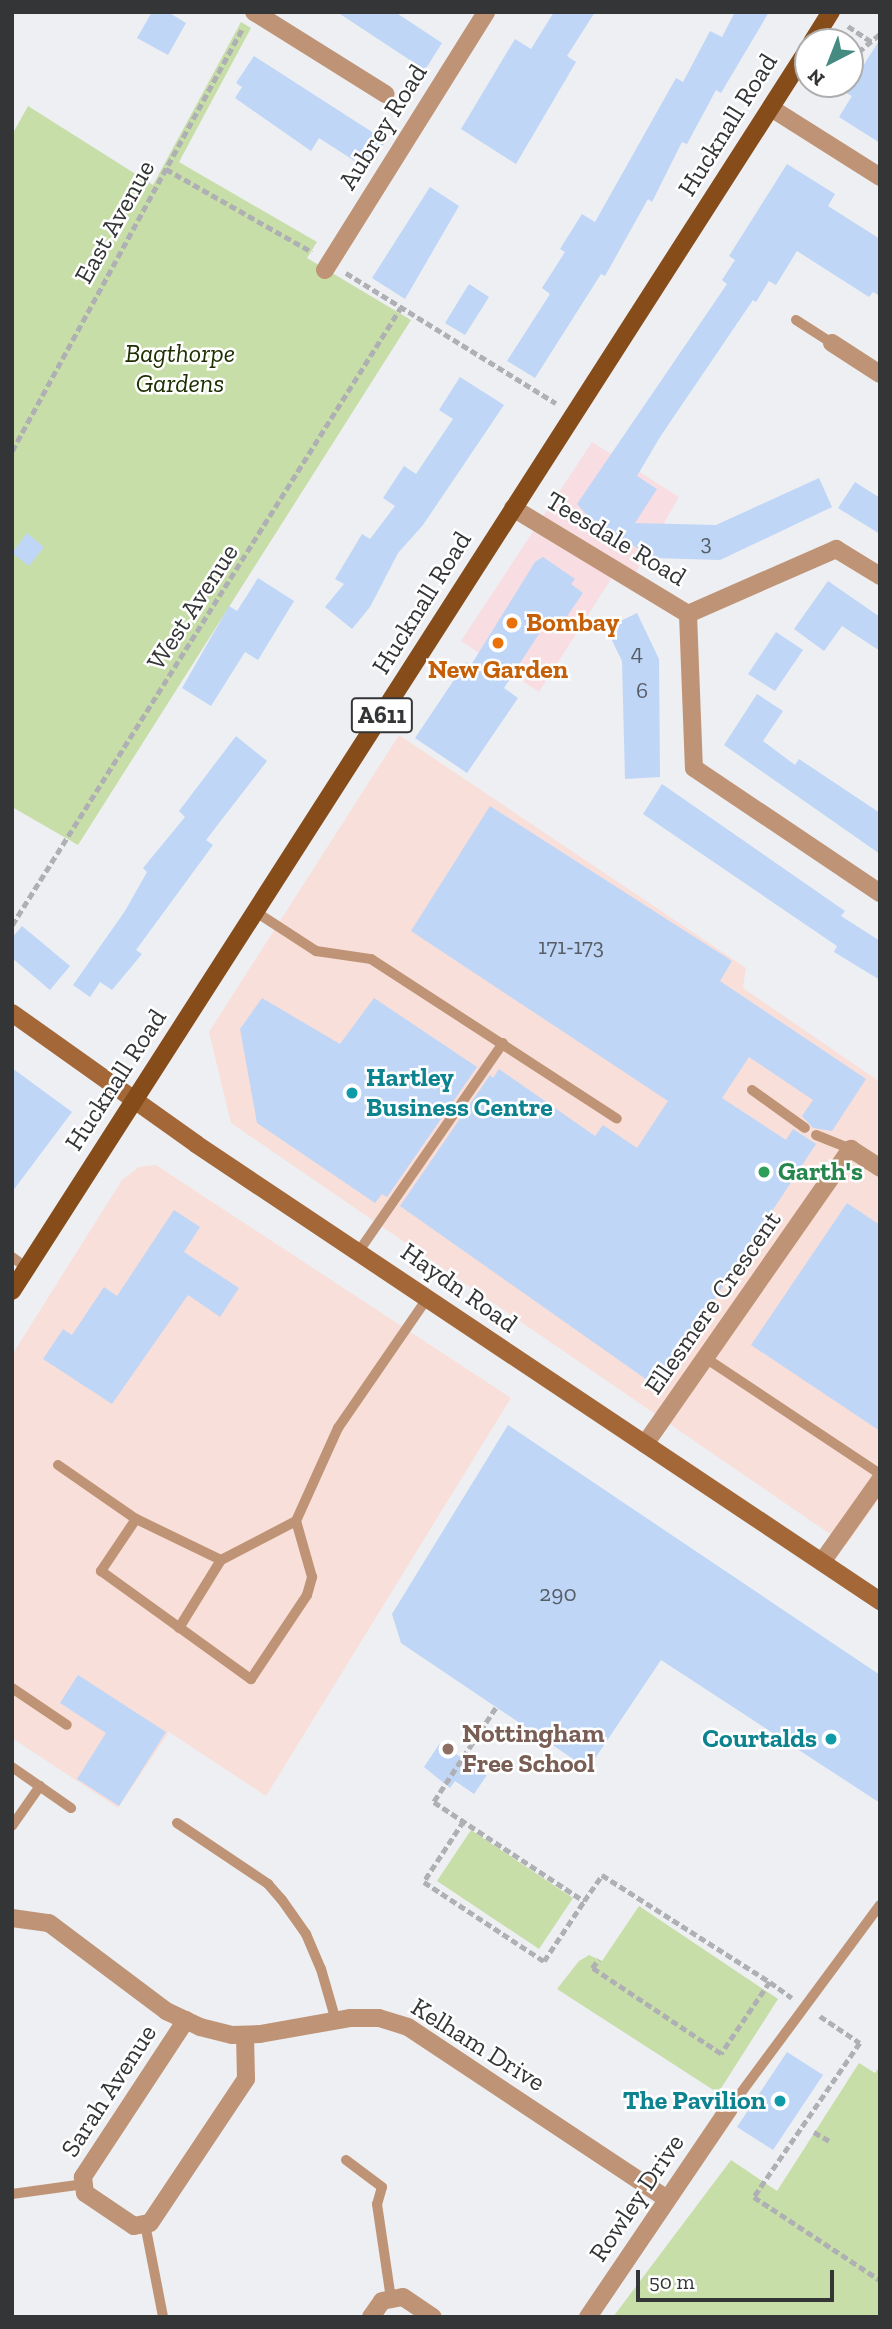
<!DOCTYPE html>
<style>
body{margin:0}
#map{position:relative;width:892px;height:2329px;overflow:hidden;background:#edeff3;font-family:"Zilla Slab",serif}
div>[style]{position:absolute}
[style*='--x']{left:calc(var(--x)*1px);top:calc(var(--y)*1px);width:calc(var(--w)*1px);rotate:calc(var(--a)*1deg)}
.commercial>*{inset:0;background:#f8dee2}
.industrial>*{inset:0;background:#f9dfd9}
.green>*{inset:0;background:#c8dea8}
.building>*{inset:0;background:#bfd6f7}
.path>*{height:4.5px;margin-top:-2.25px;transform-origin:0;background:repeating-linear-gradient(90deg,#afb0b3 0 7px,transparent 0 10.5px)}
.lane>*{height:10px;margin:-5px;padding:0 5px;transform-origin:5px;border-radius:5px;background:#bf9476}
.street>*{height:18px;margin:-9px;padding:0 9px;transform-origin:9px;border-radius:9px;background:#bf9476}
.secondary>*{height:18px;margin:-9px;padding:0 9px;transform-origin:9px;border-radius:9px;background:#a46738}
.primary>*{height:18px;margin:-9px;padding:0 9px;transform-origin:9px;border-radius:9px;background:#864c1a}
.dots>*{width:19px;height:19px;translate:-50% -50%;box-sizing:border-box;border:4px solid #fff;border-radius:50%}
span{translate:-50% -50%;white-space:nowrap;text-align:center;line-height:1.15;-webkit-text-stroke:5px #fff;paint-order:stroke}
.number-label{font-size:23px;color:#575d66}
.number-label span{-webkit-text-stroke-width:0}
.shield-label span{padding:2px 5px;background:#fff;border:2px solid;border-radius:5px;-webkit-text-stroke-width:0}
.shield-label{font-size:24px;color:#343536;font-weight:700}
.street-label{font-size:26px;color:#343536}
.park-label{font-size:26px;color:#202f02;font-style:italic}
.food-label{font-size:26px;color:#c56008;font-weight:700}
.left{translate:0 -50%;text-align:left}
.culture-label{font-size:26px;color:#0d838f;font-weight:700}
.right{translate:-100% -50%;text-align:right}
.leisure-label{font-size:26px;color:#27864d;font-weight:700}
.education-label{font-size:26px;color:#785e54;font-weight:700}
.frame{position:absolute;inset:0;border:14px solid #343536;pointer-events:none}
.north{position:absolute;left:794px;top:28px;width:70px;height:70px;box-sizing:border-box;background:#fff;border:2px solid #aeaeaf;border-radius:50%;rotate:222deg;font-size:19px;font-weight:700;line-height:28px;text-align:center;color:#343536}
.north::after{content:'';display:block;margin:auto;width:24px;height:32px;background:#468b81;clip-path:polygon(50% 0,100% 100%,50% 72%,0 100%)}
.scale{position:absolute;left:636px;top:2270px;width:198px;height:32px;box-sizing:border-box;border:4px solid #343536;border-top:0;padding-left:9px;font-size:21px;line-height:24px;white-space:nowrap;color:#343536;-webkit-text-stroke:5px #fff;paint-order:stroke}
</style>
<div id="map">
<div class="commercial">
<i style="clip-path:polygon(592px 442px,679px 497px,633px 577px,618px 568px,539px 692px,461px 641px)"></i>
</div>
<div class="industrial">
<i style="clip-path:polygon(399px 735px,746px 968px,743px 988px,880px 1082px,880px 1497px,846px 1545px,231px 1123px,209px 1032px)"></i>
<i style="clip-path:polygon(156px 1165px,511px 1398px,266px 1796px,169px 1732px,118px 1808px,12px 1738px,12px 1355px,122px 1180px,139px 1167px)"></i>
</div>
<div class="green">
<i style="clip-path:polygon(241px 22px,251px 28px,179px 162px,317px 242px,307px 258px,411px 320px,78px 845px,12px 807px,12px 135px,28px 106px,153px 185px)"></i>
<i style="clip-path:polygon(471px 1830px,573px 1898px,539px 1949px,437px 1881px)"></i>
<i style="clip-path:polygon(639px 1906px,778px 1999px,718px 2093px,557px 1989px,579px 1961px,589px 1955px,602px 1961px)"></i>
<i style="clip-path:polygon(859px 2063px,875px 2073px,880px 2066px,880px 2317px,613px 2317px,731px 2160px,777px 2191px)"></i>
</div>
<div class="building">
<i style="clip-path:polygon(152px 12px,168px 12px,186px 23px,168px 55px,137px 38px)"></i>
<i style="clip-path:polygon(337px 12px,395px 12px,442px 43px,425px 70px)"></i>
<i style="clip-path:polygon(554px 12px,595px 12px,567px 56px,576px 62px,516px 164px,461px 129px,515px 39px,531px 49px)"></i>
<i style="clip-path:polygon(735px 12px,769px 12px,721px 93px,716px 90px,687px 144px,682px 142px,652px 202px,648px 199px,605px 276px,601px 274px,535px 378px,507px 361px,550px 294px,542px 288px,565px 252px,560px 249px,582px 214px,595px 222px,676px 78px,683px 82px,710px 31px,722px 37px)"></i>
<i style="clip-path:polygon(880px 39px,880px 143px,839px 117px,852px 96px,846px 93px)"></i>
<i style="clip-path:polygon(254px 56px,386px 141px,367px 169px,319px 138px,311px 151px,235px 98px,242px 87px,236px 83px)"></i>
<i style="clip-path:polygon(787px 164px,835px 194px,828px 206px,880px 239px,880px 296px,873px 292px,869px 297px,797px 251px,776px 285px,769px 281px,756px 302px,753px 300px,660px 437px,637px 476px,657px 489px,635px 523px,716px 525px,819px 478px,832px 507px,720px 560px,654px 558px,593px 522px,577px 504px,727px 284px,722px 280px,735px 260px,729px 256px)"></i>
<i style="clip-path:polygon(430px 187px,459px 206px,405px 299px,372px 278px)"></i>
<i style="clip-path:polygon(469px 284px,489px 297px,465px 335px,445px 323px)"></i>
<i style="clip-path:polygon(460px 377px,504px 405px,423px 525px,398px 553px,370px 607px,352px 629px,325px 607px,344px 584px,335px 579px,362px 534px,370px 539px,395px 506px,383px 498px,404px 466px,416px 474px,453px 419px,439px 410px)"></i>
<i style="clip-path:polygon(855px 482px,880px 498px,880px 534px,838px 508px)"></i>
<i style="clip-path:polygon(27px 533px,44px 547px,29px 566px,12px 553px)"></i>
<i style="clip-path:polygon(543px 557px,575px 579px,571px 584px,583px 593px,555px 634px,544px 626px,504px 688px,518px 698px,467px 773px,415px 738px,466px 662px,471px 665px,535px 562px)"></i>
<i style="clip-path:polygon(258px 578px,294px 601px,258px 660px,245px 652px,211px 706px,182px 688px,229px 606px,237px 611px)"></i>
<i style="clip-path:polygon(828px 581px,880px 617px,880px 651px,842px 626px,824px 651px,794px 629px)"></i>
<i style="clip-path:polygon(637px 613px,659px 659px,660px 777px,625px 779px,622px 661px,606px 628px)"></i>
<i style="clip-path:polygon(776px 632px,803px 650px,775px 691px,748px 674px)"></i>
<i style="clip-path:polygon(757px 694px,783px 711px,763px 741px,795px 765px,799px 759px,880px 813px,880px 854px,724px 745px)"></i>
<i style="clip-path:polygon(236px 736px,267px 761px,206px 840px,213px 845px,136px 950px,142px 954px,112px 990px,100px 982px,90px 997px,73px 985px,125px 911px,147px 872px,143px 868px,185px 817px,179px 811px)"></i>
<i style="clip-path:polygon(662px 784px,845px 911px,841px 916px,880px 941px,880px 980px,834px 952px,837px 946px,643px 814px)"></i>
<i style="clip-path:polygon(490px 806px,732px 961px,720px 981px,866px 1079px,832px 1131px,813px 1128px,802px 1116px,813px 1100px,749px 1057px,722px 1098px,786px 1140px,793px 1129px,816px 1144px,657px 1387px,400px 1206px,490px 1075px,493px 1078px,499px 1069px,595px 1136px,603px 1125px,637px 1148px,668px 1101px,411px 931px)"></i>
<i style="clip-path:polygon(22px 926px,70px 966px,50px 990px,12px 958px,12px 938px)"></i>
<i style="clip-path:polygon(262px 998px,340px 1044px,374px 998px,477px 1067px,387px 1197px,382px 1194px,375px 1203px,257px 1123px,240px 1029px)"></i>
<i style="clip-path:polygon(12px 1068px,72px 1112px,12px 1192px)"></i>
<i style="clip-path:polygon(847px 1203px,880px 1225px,880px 1431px,751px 1345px)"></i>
<i style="clip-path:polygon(174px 1210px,200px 1227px,184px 1252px,239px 1288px,220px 1317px,188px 1295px,112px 1404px,43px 1359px,63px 1329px,72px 1335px,104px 1287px,117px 1296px)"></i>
<i style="clip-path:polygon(508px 1425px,880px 1675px,880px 1803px,661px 1660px,588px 1769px,401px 1643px,392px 1614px)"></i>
<i style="clip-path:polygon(78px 1675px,166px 1732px,119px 1806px,77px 1779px,106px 1733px,60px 1703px)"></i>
<i style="clip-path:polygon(440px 1743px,487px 1775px,474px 1794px,455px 1781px,450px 1788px,424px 1767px)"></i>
<i style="clip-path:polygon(787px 2052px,823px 2075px,773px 2150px,737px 2127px)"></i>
</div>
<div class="path">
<i style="--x:848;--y:26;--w:29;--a:34"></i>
<i style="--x:850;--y:59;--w:39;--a:-40"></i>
<i style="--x:850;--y:72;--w:2;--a:27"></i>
<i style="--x:166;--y:169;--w:168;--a:29.6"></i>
<i style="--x:346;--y:273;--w:247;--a:31.8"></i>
<i style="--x:12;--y:451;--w:482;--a:-61.4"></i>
<i style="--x:12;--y:925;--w:730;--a:-57.81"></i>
<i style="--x:496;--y:1708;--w:113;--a:123.4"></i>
<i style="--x:434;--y:1802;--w:180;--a:33.4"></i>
<i style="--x:584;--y:1901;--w:32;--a:-55"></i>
<i style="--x:602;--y:1875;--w:199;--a:32.5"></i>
<i style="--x:770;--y:1982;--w:87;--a:124.2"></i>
<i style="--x:721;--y:2054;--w:155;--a:-146.3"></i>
<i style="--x:592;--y:1968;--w:11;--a:-52"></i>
<i style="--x:464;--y:1821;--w:73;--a:123.3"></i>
<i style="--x:424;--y:1882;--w:144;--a:33.4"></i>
<i style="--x:544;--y:1961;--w:72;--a:-56.3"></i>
<i style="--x:770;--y:1982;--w:27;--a:36"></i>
<i style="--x:820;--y:2016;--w:48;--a:34"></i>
<i style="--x:860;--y:2043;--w:187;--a:124.5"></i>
<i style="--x:754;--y:2197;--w:151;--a:33.4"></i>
<i style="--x:814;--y:2132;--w:20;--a:30"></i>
</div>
<div class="lane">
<i style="--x:796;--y:320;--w:43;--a:32.6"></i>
<i style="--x:256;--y:912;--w:72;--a:33"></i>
<i style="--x:316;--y:951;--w:56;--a:8.3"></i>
<i style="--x:371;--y:959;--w:293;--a:33"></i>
<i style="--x:752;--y:1090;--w:65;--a:35.6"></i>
<i style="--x:816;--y:1135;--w:38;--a:22"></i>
<i style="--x:359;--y:1251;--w:253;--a:-55.3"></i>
<i style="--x:12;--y:1257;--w:19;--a:36"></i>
<i style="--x:707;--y:1359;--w:208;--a:33.6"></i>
<i style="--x:58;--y:1465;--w:95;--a:34.7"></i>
<i style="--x:296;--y:1521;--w:85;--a:152.5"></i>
<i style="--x:221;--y:1560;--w:94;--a:-154.2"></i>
<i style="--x:136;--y:1519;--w:63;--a:123.9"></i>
<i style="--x:101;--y:1571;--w:185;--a:35.8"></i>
<i style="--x:251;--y:1679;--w:101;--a:-56.3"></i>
<i style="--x:307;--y:1595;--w:19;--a:-74"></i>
<i style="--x:312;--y:1577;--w:58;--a:-105.9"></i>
<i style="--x:296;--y:1521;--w:102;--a:-65.7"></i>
<i style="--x:338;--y:1428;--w:159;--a:-55.5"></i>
<i style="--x:179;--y:1628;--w:80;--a:-58.3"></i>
<i style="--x:12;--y:1688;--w:66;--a:33.9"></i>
<i style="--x:12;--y:1767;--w:72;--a:34.8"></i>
<i style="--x:177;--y:1823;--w:110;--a:33.8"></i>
<i style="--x:268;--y:1884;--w:21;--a:49"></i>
<i style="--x:282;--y:1900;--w:42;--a:54.8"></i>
<i style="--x:306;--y:1934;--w:38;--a:67"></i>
<i style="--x:321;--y:1969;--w:54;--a:73.9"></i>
<i style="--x:12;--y:1826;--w:49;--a:-55"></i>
<i style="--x:729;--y:2109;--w:254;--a:-53.5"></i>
<i style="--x:346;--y:2160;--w:45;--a:36.9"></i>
<i style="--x:382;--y:2187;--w:18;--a:106"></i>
<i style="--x:377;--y:2204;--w:96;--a:81.6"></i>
<i style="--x:12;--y:2194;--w:73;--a:-7.9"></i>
<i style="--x:145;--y:2224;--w:95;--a:79"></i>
</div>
<div class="street">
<i style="--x:254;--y:12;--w:155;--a:32"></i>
<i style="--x:771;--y:108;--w:129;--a:32.3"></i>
<i style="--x:325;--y:270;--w:304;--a:-58"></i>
<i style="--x:832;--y:343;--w:57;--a:32.9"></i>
<i style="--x:513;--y:508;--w:205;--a:31.2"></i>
<i style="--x:688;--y:614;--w:162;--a:-23.7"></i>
<i style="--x:836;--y:549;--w:52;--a:31.5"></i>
<i style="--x:688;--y:614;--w:154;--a:87.8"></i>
<i style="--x:694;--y:768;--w:224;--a:33.9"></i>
<i style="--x:645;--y:1444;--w:360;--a:-55.1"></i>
<i style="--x:851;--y:1149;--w:35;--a:33"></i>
<i style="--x:822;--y:1562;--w:100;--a:-54.7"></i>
<i style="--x:12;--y:1918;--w:37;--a:8"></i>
<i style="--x:49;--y:1923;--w:146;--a:36.9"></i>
<i style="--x:166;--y:2011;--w:38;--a:25"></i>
<i style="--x:200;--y:2027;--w:33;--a:14"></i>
<i style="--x:232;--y:2035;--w:28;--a:-2"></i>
<i style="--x:260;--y:2034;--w:91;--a:-10.1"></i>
<i style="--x:350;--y:2018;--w:29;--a:0"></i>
<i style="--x:379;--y:2018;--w:30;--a:17"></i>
<i style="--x:408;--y:2027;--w:311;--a:33.6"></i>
<i style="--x:186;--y:2020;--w:188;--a:123.3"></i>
<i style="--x:83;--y:2177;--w:16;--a:83"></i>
<i style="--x:85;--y:2193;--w:59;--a:34"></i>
<i style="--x:134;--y:2226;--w:16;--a:-11"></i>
<i style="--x:150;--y:2223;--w:173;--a:-56.3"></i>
<i style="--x:246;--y:2079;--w:44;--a:-91.3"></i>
<i style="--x:371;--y:2317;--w:19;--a:-55"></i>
<i style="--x:382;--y:2301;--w:21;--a:-11"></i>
<i style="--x:403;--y:2297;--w:36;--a:34"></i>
<i style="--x:588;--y:2317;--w:251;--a:-55.9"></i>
</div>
<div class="secondary">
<i style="--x:12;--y:1013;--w:226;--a:35.4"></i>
<i style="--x:196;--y:1144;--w:823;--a:33.75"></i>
</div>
<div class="primary">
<i style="--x:812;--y:42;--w:36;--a:-58"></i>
<i style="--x:12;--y:1291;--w:1475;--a:-57.34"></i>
</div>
<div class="dots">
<i style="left:512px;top:623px;background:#e8710a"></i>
<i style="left:498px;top:643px;background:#e8710a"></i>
<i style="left:352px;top:1093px;background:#0f9aa8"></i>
<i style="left:764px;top:1172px;background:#2e9e5b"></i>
<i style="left:831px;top:1739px;background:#0f9aa8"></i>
<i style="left:448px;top:1749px;background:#8d6e63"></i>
<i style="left:780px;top:2101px;background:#0f9aa8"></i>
</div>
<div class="number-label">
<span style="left:706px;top:542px">3</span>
<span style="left:637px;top:652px">4</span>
<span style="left:642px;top:690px">6</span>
<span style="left:571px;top:946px">171-173</span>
<span style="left:558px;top:1593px">290</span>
</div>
<div class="shield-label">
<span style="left:382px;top:715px">A611</span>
</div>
<div class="street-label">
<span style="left:728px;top:125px;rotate:-58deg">Hucknall Road</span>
<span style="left:383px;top:127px;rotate:-58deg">Aubrey Road</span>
<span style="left:115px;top:222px;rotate:-61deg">East Avenue</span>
<span style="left:616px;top:539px;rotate:31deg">Teesdale Road</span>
<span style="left:422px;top:603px;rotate:-58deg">Hucknall Road</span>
<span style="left:193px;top:607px;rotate:-57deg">West Avenue</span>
<span style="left:116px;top:1080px;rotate:-57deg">Hucknall Road</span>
<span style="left:459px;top:1288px;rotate:35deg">Haydn Road</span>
<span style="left:713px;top:1303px;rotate:-55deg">Ellesmere Crescent</span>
<span style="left:478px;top:2045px;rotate:32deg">Kelham Drive</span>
<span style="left:109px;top:2091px;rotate:-57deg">Sarah Avenue</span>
<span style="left:637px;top:2198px;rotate:-56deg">Rowley Drive</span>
</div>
<div class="park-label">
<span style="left:180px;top:369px">Bagthorpe<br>Gardens</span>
</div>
<div class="food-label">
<span class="left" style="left:526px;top:623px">Bombay</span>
<span style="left:498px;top:670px">New Garden</span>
</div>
<div class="culture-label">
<span class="left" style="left:366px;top:1093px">Hartley<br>Business Centre</span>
<span class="right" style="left:817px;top:1739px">Courtalds</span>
<span class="right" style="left:766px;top:2101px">The Pavilion</span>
</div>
<div class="leisure-label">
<span class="left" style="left:778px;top:1172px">Garth's</span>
</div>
<div class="education-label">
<span class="left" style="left:462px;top:1749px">Nottingham<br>Free School</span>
</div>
<div class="frame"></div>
<div class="north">N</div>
<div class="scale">50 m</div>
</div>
